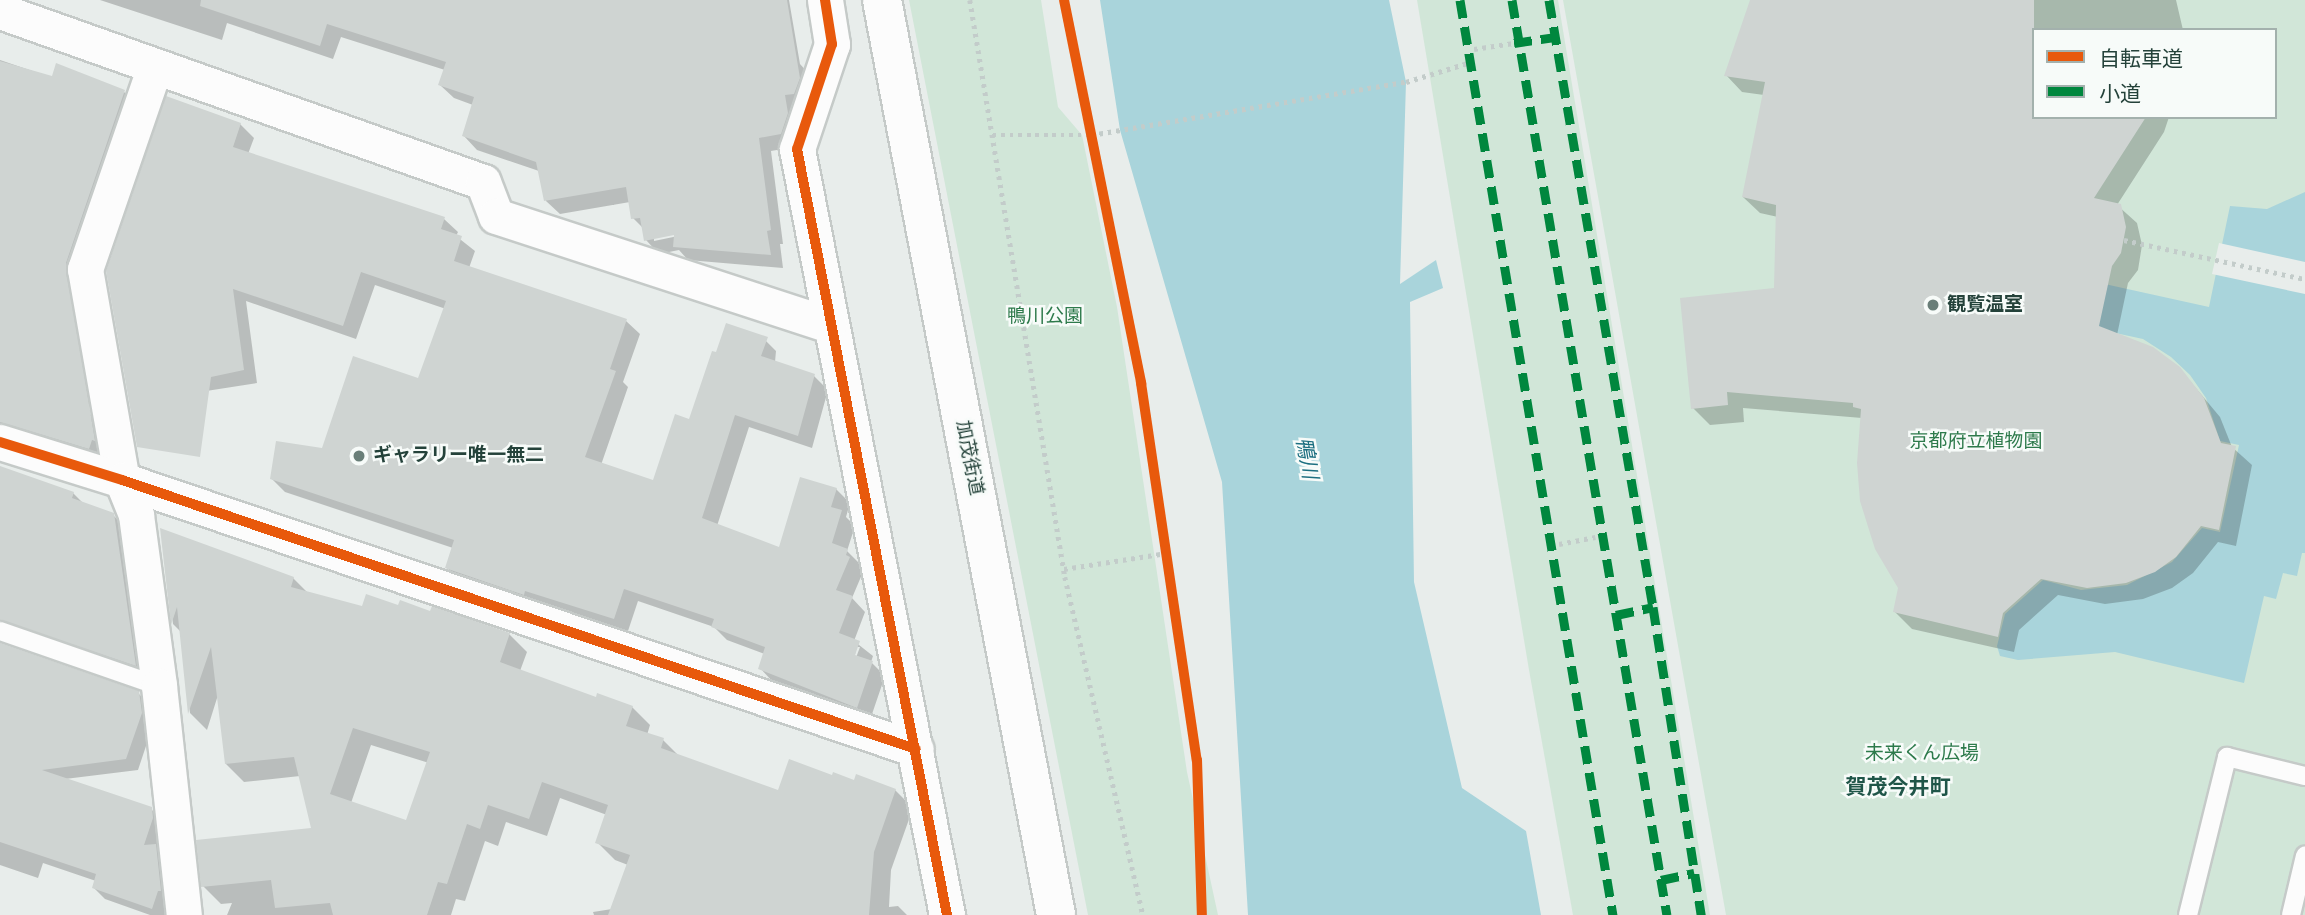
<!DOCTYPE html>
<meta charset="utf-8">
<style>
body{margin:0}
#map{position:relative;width:2305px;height:915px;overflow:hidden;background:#e8edeb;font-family:Signika,"Noto Sans JP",sans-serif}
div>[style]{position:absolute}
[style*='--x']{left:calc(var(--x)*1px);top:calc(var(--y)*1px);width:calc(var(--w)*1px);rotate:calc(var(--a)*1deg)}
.green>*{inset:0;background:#d1e6d8}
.water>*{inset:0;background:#a9d4db}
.pier>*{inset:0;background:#e8edeb}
.shadow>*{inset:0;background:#0003}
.building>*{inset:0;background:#cfd4d2}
.path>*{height:4.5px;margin-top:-2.25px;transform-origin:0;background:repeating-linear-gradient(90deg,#c3ccca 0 3.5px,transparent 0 8.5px)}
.roads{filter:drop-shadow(2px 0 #c5cac8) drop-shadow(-2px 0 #c5cac8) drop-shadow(0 2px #c5cac8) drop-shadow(0 -2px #c5cac8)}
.service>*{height:18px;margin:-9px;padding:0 9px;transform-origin:9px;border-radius:9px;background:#fcfcfc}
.minor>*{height:35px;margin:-17.5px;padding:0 17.5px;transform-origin:17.5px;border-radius:17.5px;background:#fcfcfc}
.tertiary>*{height:38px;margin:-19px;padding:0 19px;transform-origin:19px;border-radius:19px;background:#fcfcfc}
.quiet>*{height:9px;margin-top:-4.5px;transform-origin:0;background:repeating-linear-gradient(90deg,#00873e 0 18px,transparent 0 27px)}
.cycleway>*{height:10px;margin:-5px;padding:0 5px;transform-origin:5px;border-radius:5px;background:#e8590c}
.dots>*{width:19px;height:19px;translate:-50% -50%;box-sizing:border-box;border:4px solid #f7fbf9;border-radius:50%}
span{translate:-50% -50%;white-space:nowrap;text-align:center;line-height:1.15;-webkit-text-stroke:5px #f7fbf9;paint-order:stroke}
.poi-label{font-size:19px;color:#24423a;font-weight:700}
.left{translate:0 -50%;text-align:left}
.park-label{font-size:19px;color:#2d7a4b}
.street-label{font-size:19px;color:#24423a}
.water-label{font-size:21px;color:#1c6f80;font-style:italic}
.neighbourhood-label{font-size:21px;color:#1f5548;font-weight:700}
.legend{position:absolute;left:2032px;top:28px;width:245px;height:91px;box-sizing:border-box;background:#f7fbf9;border:2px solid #a3b1ad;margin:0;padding:9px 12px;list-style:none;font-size:21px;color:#24423a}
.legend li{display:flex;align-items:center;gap:14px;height:35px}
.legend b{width:35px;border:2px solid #a3b1ad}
</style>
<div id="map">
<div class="green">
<i style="clip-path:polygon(909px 0,1041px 0,1058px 107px,1082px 135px,1117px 307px,1187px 772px,1218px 915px,1088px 915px)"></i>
<i style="clip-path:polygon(1417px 0,1558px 0,1710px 915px,1573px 915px,1529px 670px)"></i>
<i style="clip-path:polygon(evenodd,1563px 0,2305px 0,2305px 915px,1726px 915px,1563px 0,2034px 30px,2275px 30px,2275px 117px,2034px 117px,2034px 30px)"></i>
</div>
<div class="water">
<i style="clip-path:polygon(1100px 0,1389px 0,1406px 82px,1400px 284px,1436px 260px,1443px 288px,1410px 302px,1414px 582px,1462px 788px,1526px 831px,1541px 915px,1248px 915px,1222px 482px,1120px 130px)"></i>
<i style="clip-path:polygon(2305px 192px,2305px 553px,2302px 553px,2297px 576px,2283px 573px,2276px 599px,2264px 596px,2244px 683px,2115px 652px,2018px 660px,2000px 656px,1997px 646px,2005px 614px,2043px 580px,2081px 590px,2127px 585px,2172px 562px,2202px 528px,2220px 532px,2239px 445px,2220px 441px,2206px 398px,2190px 375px,2171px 357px,2143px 339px,2097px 329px,2091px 281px,2209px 307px,2230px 206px,2267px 209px)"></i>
</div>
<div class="pier">
<i style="clip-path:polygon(2219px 243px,2305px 262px,2305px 294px,2212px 274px)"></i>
</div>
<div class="shadow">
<i style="clip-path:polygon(evenodd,100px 0,789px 0,800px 64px,809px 74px,794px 147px,771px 151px,783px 244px,780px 244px,783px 268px,688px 260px,679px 250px,659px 254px,646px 240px,644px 229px,633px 218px,630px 202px,560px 214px,546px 201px,539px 171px,477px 150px,464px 136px,473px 105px,454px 98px,440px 85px,445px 70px,341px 37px,333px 59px,227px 23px,222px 40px,100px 0,682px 232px,683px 235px,654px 241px,654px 237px,682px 232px)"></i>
<i style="clip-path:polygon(1752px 0,2176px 0,2183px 30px,2034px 30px,2034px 117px,2169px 117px,2164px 132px,2117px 205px,2137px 223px,2142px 245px,2138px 270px,2128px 283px,2117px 335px,2179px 368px,2220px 417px,2232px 447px,2252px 465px,2236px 546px,2218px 542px,2193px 573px,2172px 588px,2143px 599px,2105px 604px,2058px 595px,2019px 630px,2014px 652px,1912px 629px,1895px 612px,1900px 588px,1862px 418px,1743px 408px,1744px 422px,1710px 425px,1693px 408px,1776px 290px,1778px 217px,1760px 213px,1743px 197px,1764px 95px,1742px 92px,1726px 75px)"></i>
<i style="clip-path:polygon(0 60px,53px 78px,124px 92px,136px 103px,77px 276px,97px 405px,70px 409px,89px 413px,101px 425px,101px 459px,0 438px)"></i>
<i style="clip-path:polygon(evenodd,240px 124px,254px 138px,248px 154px,444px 219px,458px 232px,456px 236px,475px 251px,469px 268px,626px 321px,640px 334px,623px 382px,628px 387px,601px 465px,654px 483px,690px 421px,762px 337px,776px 351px,775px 362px,814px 376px,828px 390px,812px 448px,749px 427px,717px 526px,781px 549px,836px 489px,850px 503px,846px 517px,855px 526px,847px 551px,860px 564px,859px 568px,863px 572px,852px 598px,865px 612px,854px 641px,873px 656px,871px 662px,885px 676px,870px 720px,773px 682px,760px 668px,765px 654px,727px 640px,714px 627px,638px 601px,628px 631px,460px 581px,447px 568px,453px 548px,285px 492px,272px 479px,323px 450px,419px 380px,446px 309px,375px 285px,356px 339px,246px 301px,257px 383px,142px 401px,240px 124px,856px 647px,860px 647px,854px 663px,856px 647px)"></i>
<i style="clip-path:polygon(0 468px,73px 493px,85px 505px,113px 515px,125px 527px,147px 676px,5px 633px,0 644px)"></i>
<i style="clip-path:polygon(evenodd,162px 531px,293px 578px,308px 593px,363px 608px,399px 607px,509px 634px,527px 652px,520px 671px,597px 699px,632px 707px,650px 725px,647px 735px,663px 740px,680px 757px,780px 792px,833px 777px,895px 790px,913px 808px,891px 870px,889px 907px,898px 906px,907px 915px,594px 915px,593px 912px,612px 909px,628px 865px,615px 860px,597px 842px,607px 815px,560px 798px,547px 836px,506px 822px,498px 846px,485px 841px,465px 901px,456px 899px,451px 915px,227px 915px,232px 903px,221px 904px,203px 886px,314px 830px,300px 776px,244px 782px,226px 764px,218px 695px,207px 730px,190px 713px,181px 632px,173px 624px,162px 531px,371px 745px,429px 763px,408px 823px,351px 803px,371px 745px)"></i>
<i style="clip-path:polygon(0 645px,138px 693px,150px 705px,153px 725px,138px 770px,65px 779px,151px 809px,163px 821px,164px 831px,158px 848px,167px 857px,169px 902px,165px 915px,150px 915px,105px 899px,94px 888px,96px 881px,43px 863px,38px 878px,0 865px)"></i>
</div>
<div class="building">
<i style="clip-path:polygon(201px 0,787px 0,800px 78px,794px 94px,785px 95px,788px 113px,781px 134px,759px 138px,771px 230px,767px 231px,771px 255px,673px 247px,674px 235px,644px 241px,640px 218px,631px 219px,626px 187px,544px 201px,536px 162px,462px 136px,474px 97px,438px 85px,446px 62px,327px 24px,320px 46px,200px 6px)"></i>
<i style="clip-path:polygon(1750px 0,2034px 0,2034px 117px,2146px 117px,2094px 198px,2121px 204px,2126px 227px,2121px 253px,2112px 266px,2099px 326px,2153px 347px,2180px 367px,2204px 398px,2221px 443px,2236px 446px,2219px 530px,2201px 526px,2176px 557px,2155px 572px,2126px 583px,2087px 588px,2041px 579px,2003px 613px,1998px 637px,1893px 612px,1898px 588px,1875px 549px,1860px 501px,1857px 463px,1861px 409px,1853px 407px,1853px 403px,1727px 392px,1728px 405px,1691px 409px,1680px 298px,1774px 288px,1776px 205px,1742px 197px,1765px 82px,1724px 76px)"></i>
<i style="clip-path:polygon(0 61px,52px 76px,56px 63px,125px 90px,66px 263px,95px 441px,92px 440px,89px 449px,0 422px)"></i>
<i style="clip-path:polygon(166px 96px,241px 123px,233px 147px,445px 217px,441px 229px,462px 236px,454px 261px,627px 319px,610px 369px,616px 371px,585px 457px,653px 480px,675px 414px,689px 419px,712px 351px,716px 352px,726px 323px,768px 337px,761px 356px,815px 374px,798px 436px,735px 415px,702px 518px,779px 547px,800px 477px,837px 488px,831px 507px,842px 510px,832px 543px,848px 549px,846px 555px,850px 557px,836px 590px,853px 596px,839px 633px,860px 641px,855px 655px,873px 661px,857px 708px,758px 669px,765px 647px,711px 627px,714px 619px,624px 589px,614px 619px,525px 591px,524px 595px,445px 568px,454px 540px,270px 479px,276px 441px,322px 448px,353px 356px,418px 378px,446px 301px,361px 272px,343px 326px,233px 289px,244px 370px,211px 377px,200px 457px,137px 447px,106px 271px)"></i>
<i style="clip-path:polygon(0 466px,74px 492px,72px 498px,114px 513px,136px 666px,0 620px)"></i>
<i style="clip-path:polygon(evenodd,160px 528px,294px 577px,291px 587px,362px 606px,366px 594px,398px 605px,400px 600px,430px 611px,432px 606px,510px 633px,500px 662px,596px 697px,597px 693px,633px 706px,626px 726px,664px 738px,661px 748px,778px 790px,789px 759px,832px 775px,833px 772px,854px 780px,856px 774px,896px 789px,874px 852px,869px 915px,608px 915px,630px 855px,595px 843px,608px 805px,542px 782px,529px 819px,488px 805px,480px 829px,467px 824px,447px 884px,438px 882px,427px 915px,333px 915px,330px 903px,275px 908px,271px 880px,201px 887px,196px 840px,311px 828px,294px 757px,225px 764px,211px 647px,188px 714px,177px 607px,171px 625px,160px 528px,353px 728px,430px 752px,406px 820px,330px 794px,353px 728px)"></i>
<i style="clip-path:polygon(0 643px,139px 691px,142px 713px,126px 759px,42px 770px,152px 807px,153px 818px,144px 845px,156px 844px,161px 891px,158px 891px,152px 909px,92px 888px,96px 874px,0 842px)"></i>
</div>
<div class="path">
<i style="--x:970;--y:0;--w:585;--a:80.65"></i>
<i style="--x:1065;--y:577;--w:347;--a:77"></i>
<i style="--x:1474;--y:49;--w:40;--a:-8.5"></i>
<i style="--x:993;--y:135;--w:98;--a:0"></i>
<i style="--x:1091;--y:135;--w:319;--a:-9.6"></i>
<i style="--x:1406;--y:82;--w:68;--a:-17.1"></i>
<i style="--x:2124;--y:240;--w:185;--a:12.2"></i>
<i style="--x:1559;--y:544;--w:37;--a:-11"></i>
<i style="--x:1064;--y:569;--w:104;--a:-8.8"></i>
</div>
<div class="roads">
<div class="service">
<i style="--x:0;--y:631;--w:168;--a:19.1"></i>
<i style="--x:2188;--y:915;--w:163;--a:-76.1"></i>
<i style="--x:2227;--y:757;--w:80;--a:13.7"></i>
<i style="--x:2291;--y:915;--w:61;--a:-76.7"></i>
</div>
<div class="minor">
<i style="--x:825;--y:0;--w:45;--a:81"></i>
<i style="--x:832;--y:44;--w:111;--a:108.4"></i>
<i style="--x:797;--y:149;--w:781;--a:78.92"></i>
<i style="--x:0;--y:11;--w:512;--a:19.5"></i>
<i style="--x:483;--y:182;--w:36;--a:69"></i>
<i style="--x:496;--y:216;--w:350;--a:18.1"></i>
<i style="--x:155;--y:66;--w:215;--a:109"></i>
<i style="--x:85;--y:269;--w:214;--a:80.1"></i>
<i style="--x:122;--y:480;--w:38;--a:68"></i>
<i style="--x:136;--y:515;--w:173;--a:82.3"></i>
<i style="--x:159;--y:686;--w:230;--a:83.8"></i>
<i style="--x:0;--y:442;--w:128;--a:17.3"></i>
<i style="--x:122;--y:480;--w:838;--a:18.72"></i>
</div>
<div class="tertiary">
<i style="--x:882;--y:0;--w:931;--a:79.23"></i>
</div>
</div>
<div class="quiet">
<i style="--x:1460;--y:0;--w:928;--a:80.51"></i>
<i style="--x:1512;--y:0;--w:928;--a:80.39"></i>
<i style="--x:1549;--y:0;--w:616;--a:80.28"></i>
<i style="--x:1653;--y:607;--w:312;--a:81.1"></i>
<i style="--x:1514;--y:43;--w:41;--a:-8.3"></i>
<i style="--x:1616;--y:615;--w:38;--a:-12"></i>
<i style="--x:1661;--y:880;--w:34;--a:-12"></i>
</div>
<div class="cycleway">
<i style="--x:825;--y:0;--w:45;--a:81"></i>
<i style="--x:832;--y:44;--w:111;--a:108.4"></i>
<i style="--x:797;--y:149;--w:781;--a:78.92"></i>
<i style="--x:1064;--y:0;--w:391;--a:78.6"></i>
<i style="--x:1141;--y:383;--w:381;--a:81.6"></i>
<i style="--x:1197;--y:760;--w:155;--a:88.2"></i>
<i style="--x:0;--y:442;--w:128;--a:17.3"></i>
<i style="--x:122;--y:480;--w:838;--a:18.72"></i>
</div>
<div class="dots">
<i style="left:1933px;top:305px;background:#697e78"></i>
<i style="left:359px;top:456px;background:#697e78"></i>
</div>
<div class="poi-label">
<span class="left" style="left:1947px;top:305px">観覧温室</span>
<span class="left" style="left:373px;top:456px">ギャラリー唯一無二</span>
</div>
<div class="park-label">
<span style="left:1045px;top:317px">鴨川公園</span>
<span style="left:1976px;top:442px">京都府立植物園</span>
<span style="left:1922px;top:754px">未来くん広場</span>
</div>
<div class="street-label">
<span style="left:969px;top:458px;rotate:79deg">加茂街道</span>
</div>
<div class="water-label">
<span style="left:1307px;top:458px;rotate:80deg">鴨川</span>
</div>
<div class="neighbourhood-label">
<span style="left:1898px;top:787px">賀茂今井町</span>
</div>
<ul class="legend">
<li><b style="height:9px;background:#e8590c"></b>自転車道</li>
<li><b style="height:9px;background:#00873e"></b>小道</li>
</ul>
</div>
